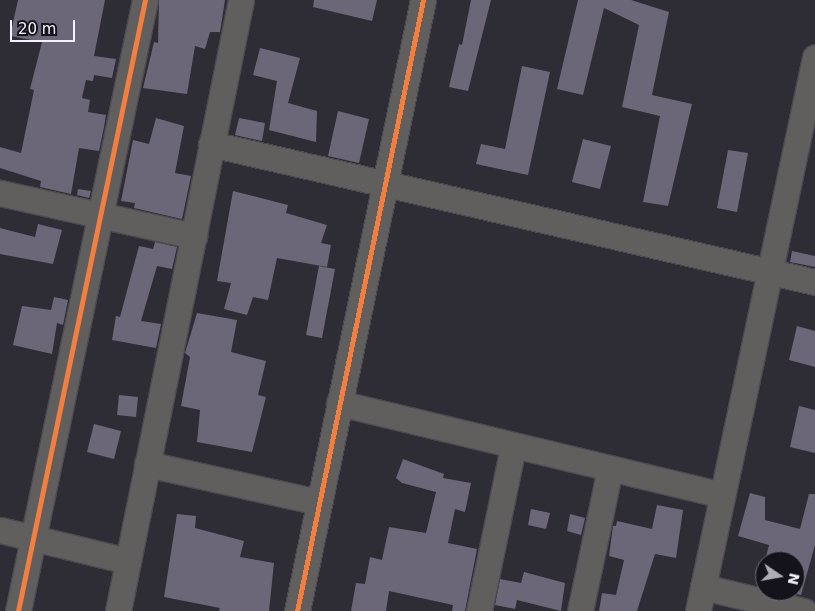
<!DOCTYPE html>
<style>
body{margin:0}
#map{position:relative;width:815px;height:611px;overflow:hidden;background:#2e2c35;font-family:"DejaVu Sans",sans-serif}
div>[style]{position:absolute}
[style*='--x']{left:calc(var(--x)*1px);top:calc(var(--y)*1px);width:calc(var(--w)*1px);rotate:calc(var(--a)*1deg)}
.building>*{inset:0;background:#6b6779}
.roads{filter:drop-shadow(1px 0 #4b4950) drop-shadow(-1px 0 #4b4950) drop-shadow(0 1px #4b4950) drop-shadow(0 -1px #4b4950)}
.street>*{height:25px;margin:-12.5px;padding:0 12.5px;transform-origin:12.5px;border-radius:12.5px;background:#615e5e}
.cycleway>*{height:5px;margin:-2.5px;padding:0 2.5px;transform-origin:2.5px;border-radius:2.5px;background:#f27e40}
span{translate:-50% -50%;white-space:nowrap;text-align:center;line-height:1.15;-webkit-text-stroke:4px #14121a;paint-order:stroke}
.north{position:absolute;left:755px;top:551px;width:50px;height:50px;box-sizing:border-box;background:#14121a;border:1px solid #6e6c75;border-radius:50%;rotate:102deg;font-size:14px;font-weight:700;line-height:20px;text-align:center;color:#f4f2fe}
.north::after{content:'';display:block;margin:auto;width:18px;height:22px;background:#afadb8;clip-path:polygon(50% 0,100% 100%,50% 72%,0 100%)}
.scale{position:absolute;left:10px;top:20px;width:65px;height:22px;box-sizing:border-box;border:2px solid #f4f2fe;border-top:0;padding-left:6px;font-size:15px;line-height:18px;white-space:nowrap;color:#f4f2fe;-webkit-text-stroke:4px #14121a;paint-order:stroke}
</style>
<div id="map">
<div class="building">
<i style="clip-path:polygon(18px 0,105px 0,94px 56px,116px 59px,112px 78px,94px 75px,93px 81px,86px 80px,82px 98px,90px 100px,88px 112px,106px 115px,104px 127px,99px 151px,79px 148px,71px 194px,40px 187px,41px 181px,0 168px,0 147px,21px 153px,34px 90px,30px 89px,42px 42px,10px 36px)"></i>
<i style="clip-path:polygon(159px 0,225px 0,220px 32px,210px 32px,205px 49px,195px 46px,187px 94px,143px 88px,154px 42px,158px 43px)"></i>
<i style="clip-path:polygon(314px 0,377px 0,372px 21px,313px 7px)"></i>
<i style="clip-path:polygon(471px 0,491px 0,468px 91px,449px 87px,459px 44px,462px 45px)"></i>
<i style="clip-path:polygon(578px 0,631px 0,669px 12px,652px 95px,692px 104px,668px 206px,643px 202px,660px 116px,622px 107px,639px 25px,604px 8px,583px 95px,557px 89px)"></i>
<i style="clip-path:polygon(260px 48px,300px 58px,288px 103px,317px 111px,316px 142px,269px 130px,277px 81px,253px 75px)"></i>
<i style="clip-path:polygon(522px 66px,550px 72px,528px 175px,476px 164px,481px 144px,505px 149px)"></i>
<i style="clip-path:polygon(338px 111px,369px 119px,359px 163px,328px 156px)"></i>
<i style="clip-path:polygon(156px 118px,184px 126px,175px 173px,191px 176px,182px 219px,134px 208px,135px 203px,121px 201px,133px 140px,149px 144px)"></i>
<i style="clip-path:polygon(239px 118px,265px 123px,262px 141px,235px 135px)"></i>
<i style="clip-path:polygon(583px 139px,611px 146px,600px 189px,572px 182px)"></i>
<i style="clip-path:polygon(728px 150px,748px 153px,737px 212px,717px 208px)"></i>
<i style="clip-path:polygon(78px 189px,91px 191px,89px 198px,77px 195px)"></i>
<i style="clip-path:polygon(233px 191px,288px 205px,286px 213px,327px 225px,321px 243px,331px 245px,327px 267px,277px 258px,268px 300px,253px 297px,247px 315px,224px 309px,231px 283px,217px 281px)"></i>
<i style="clip-path:polygon(38px 224px,62px 230px,53px 264px,0 254px,0 228px,35px 237px)"></i>
<i style="clip-path:polygon(155px 242px,177px 247px,172px 269px,157px 266px,141px 321px,161px 324px,156px 348px,112px 340px,116px 316px,120px 317px,139px 246px,153px 249px)"></i>
<i style="clip-path:polygon(792px 251px,815px 256px,815px 267px,790px 262px)"></i>
<i style="clip-path:polygon(319px 266px,335px 269px,322px 338px,306px 335px)"></i>
<i style="clip-path:polygon(54px 297px,68px 300px,63px 325px,57px 323px,52px 354px,13px 345px,22px 306px,51px 310px)"></i>
<i style="clip-path:polygon(197px 313px,237px 320px,231px 352px,266px 361px,258px 395px,266px 397px,252px 452px,197px 442px,200px 410px,181px 406px,190px 357px,185px 353px)"></i>
<i style="clip-path:polygon(797px 326px,815px 331px,815px 367px,789px 360px)"></i>
<i style="clip-path:polygon(119px 395px,138px 397px,136px 417px,117px 415px)"></i>
<i style="clip-path:polygon(799px 406px,815px 410px,815px 453px,790px 447px)"></i>
<i style="clip-path:polygon(94px 424px,121px 431px,114px 459px,87px 452px)"></i>
<i style="clip-path:polygon(403px 459px,444px 474px,443px 478px,471px 483px,465px 512px,455px 509px,448px 543px,477px 549px,465px 611px,452px 611px,453px 605px,389px 591px,386px 611px,351px 611px,356px 583px,365px 584px,370px 557px,382px 560px,389px 527px,426px 533px,436px 492px,402px 483px,396px 478px)"></i>
<i style="clip-path:polygon(750px 493px,765px 497px,765px 520px,800px 529px,809px 494px,815px 494px,815px 545px,801px 595px,782px 591px,795px 591px,795px 561px,765px 561px,769px 545px,738px 536px)"></i>
<i style="clip-path:polygon(657px 505px,683px 510px,676px 558px,655px 554px,637px 611px,599px 611px,602px 593px,616px 595px,624px 560px,609px 556px,613px 526px,616px 526px,617px 521px,652px 529px)"></i>
<i style="clip-path:polygon(531px 509px,550px 513px,546px 529px,528px 525px)"></i>
<i style="clip-path:polygon(177px 514px,196px 516px,195px 528px,244px 541px,240px 557px,274px 563px,269px 611px,219px 611px,220px 608px,164px 597px)"></i>
<i style="clip-path:polygon(570px 514px,585px 518px,581px 535px,567px 531px)"></i>
<i style="clip-path:polygon(524px 572px,565px 583px,561px 611px,517px 600px,515px 609px,495px 605px,500px 579px,521px 583px)"></i>
</div>
<div class="roads">
<div class="street">
<i style="--x:211;--y:144;--w:620;--a:12.87"></i>
<i style="--x:0;--y:193;--w:199;--a:12.5"></i>
<i style="--x:339;--y:403;--w:394;--a:13.5"></i>
<i style="--x:147;--y:464;--w:175;--a:12.5"></i>
<i style="--x:0;--y:530;--w:132;--a:13.6"></i>
<i style="--x:703;--y:587;--w:104;--a:13.4"></i>
<i style="--x:18;--y:611;--w:624;--a:-78.26"></i>
<i style="--x:118;--y:611;--w:623;--a:-78.62"></i>
<i style="--x:297;--y:611;--w:624;--a:-78.35"></i>
<i style="--x:479;--y:611;--w:167;--a:-78.3"></i>
<i style="--x:580;--y:611;--w:145;--a:-78.1"></i>
<i style="--x:698;--y:611;--w:566;--a:-78.07"></i>
</div>
</div>
<div class="cycleway">
<i style="--x:18;--y:611;--w:624;--a:-78.26"></i>
<i style="--x:297;--y:611;--w:624;--a:-78.35"></i>
</div>
<div class="north">N</div>
<div class="scale">20 m</div>
</div>
